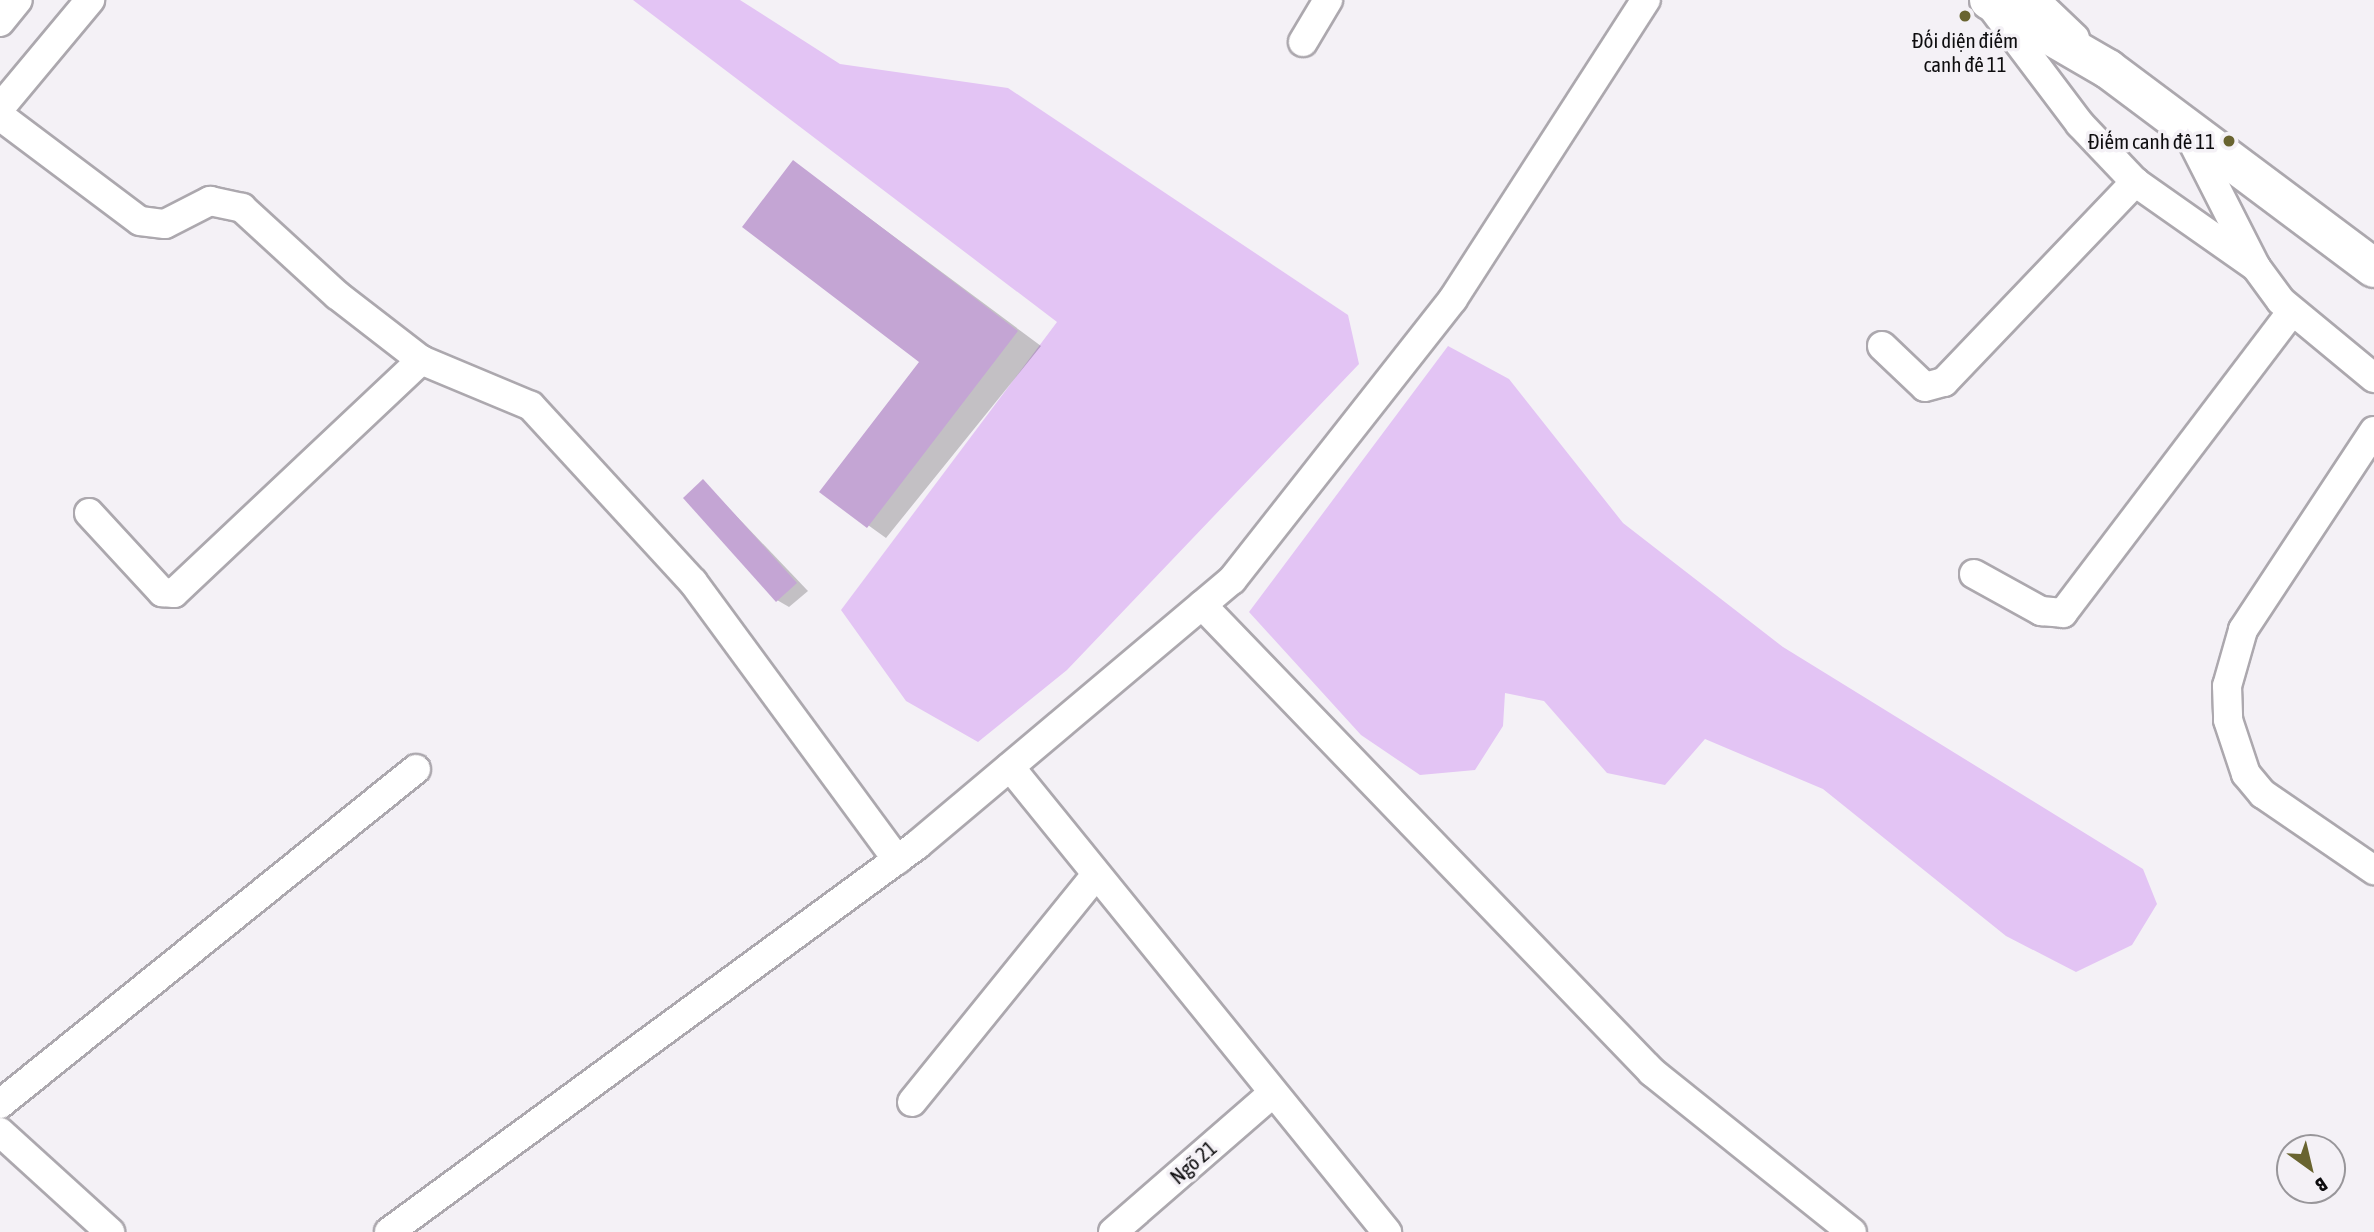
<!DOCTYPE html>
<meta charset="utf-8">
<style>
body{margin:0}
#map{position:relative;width:2374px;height:1232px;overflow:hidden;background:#f4f1f6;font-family:"Asap Condensed",sans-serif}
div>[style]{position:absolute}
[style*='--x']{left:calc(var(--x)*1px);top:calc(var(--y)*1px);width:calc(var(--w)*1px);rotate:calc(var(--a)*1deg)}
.water>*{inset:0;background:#e3c4f4}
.shadow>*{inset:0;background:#0003}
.building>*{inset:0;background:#c4a5d4}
.roads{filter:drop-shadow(2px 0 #aca8ae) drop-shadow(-2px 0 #aca8ae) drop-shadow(0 2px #aca8ae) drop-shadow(0 -2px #aca8ae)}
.street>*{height:28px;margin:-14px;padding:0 14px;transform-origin:14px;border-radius:14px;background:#fff}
.secondary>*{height:38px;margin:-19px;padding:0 19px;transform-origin:19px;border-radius:19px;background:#fff}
.dots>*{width:19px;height:19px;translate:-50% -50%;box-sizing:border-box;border:4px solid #f4f1f6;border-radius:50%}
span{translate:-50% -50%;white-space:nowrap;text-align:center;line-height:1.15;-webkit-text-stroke:7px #f4f1f6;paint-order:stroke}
.poi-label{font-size:21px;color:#0e0d0f}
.right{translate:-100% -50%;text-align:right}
.street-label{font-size:21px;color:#0e0d0f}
.north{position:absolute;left:2276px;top:1134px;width:70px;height:70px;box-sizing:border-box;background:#f4f1f6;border:2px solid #98969a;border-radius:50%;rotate:146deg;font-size:19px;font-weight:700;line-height:28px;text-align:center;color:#0e0d0f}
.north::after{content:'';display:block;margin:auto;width:24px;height:32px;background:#696430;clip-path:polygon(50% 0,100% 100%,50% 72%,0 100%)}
</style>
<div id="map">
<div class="water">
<i style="clip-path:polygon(633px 0,740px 0,840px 64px,1008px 88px,1348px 315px,1359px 364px,1067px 670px,978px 742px,906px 701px,841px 610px,1057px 322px)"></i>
<i style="clip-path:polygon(1448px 346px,1509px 379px,1623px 523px,1783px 647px,2143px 869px,2157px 904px,2132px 945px,2076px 972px,2006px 936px,1823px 789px,1705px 739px,1665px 785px,1607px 773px,1544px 701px,1505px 693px,1503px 726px,1475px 770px,1420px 775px,1361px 735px,1249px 612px)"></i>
</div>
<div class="shadow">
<i style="clip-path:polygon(794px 162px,1041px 346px,886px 538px,822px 492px,922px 362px)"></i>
<i style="clip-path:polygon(703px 481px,808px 591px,789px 607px,777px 600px)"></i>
</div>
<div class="building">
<i style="clip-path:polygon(793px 160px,1018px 331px,867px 528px,819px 492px,919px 362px,742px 227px)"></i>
<i style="clip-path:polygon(703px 479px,797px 583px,776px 602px,683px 498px)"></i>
</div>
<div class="roads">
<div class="street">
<i style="--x:2035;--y:0;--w:55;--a:43.5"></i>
<i style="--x:1991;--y:6;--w:148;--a:53"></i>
<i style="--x:2080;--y:124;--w:80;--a:46.5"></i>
<i style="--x:2135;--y:182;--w:148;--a:35.1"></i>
<i style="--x:0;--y:22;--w:28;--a:-51"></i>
<i style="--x:1303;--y:42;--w:49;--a:-59.2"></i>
<i style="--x:0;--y:108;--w:141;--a:-50.2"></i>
<i style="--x:0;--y:116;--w:175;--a:36.9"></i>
<i style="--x:140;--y:221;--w:25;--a:7"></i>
<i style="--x:165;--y:224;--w:51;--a:-27.1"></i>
<i style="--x:210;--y:201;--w:33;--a:12"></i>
<i style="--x:242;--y:208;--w:129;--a:42.5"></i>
<i style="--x:337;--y:295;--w:106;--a:37.7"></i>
<i style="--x:421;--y:360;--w:119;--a:22.7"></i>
<i style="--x:531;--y:406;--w:239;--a:47.4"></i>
<i style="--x:693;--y:582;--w:345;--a:53.7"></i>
<i style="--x:2188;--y:133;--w:150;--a:63.1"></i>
<i style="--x:2256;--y:267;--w:42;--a:53.7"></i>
<i style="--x:2281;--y:301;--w:121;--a:39.6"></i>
<i style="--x:1882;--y:346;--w:59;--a:43.6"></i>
<i style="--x:1925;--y:387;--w:20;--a:-15"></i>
<i style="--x:1944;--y:382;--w:277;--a:-46.3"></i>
<i style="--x:2374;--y:431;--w:238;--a:123.4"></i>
<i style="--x:2243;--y:630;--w:58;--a:105.9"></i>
<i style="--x:2227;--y:686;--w:34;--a:88"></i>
<i style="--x:2228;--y:720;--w:57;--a:71.6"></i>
<i style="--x:2246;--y:774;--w:26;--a:50"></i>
<i style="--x:2263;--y:794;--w:135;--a:34.4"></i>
<i style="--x:89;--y:513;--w:108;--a:47.3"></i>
<i style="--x:162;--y:592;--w:12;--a:5"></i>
<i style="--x:174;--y:593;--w:340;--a:-43.3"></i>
<i style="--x:1974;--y:574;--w:77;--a:28.9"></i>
<i style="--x:2041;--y:611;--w:22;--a:5"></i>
<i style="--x:2063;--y:613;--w:377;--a:-52.8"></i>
<i style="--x:1202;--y:605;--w:649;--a:46.06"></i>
<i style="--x:1652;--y:1072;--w:256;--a:38.7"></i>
<i style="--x:1010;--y:767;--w:599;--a:50.97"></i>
<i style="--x:912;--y:1102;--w:291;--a:-51"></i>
<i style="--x:0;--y:1104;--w:534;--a:-38.84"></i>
<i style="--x:0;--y:1132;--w:149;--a:42.3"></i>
<i style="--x:389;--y:1232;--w:655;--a:-36.24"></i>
<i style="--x:917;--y:845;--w:412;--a:-40.1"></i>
<i style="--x:1232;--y:580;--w:357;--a:-51.8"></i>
<i style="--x:1453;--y:299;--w:356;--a:-57.2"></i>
<i style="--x:1113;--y:1232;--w:212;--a:-41"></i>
</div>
<div class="secondary">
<i style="--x:1989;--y:0;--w:138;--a:30.1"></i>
<i style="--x:2108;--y:69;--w:332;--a:36.8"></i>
</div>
</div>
<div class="dots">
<i style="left:1965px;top:16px;background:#696430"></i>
<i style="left:2229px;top:141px;background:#696430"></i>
</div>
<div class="poi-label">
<span style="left:1965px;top:52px">Đối diện điếm<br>canh đê 11</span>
<span class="right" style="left:2215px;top:141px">Điếm canh đê 11</span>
</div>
<div class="street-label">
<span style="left:1193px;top:1162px;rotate:-41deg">Ngõ 21</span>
</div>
<div class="north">B</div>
</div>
